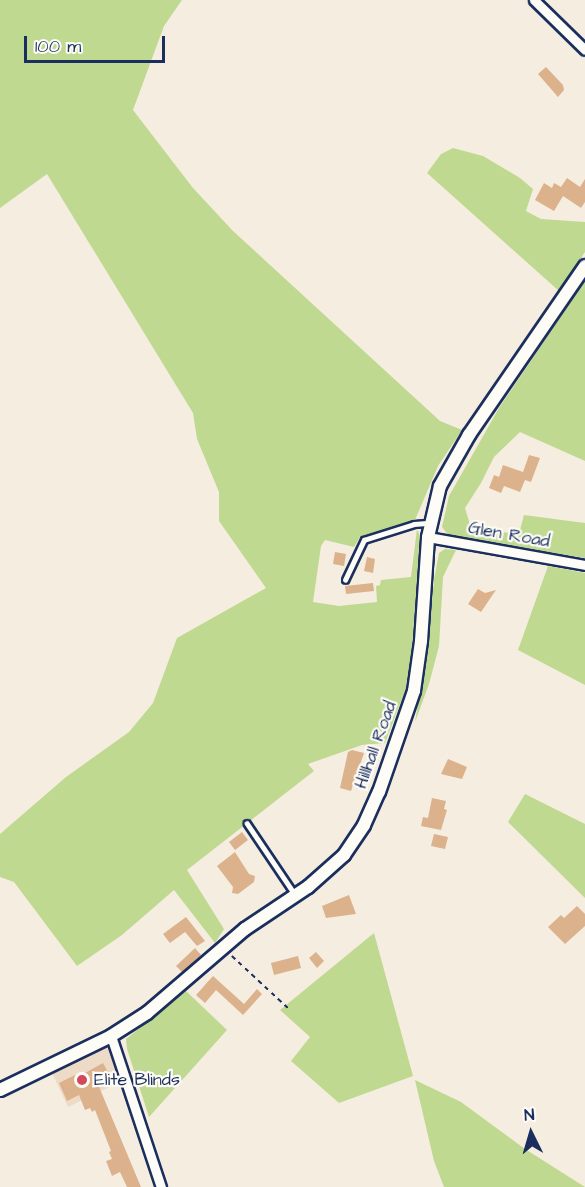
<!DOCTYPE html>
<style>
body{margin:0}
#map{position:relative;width:585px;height:1187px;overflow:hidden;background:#f6ede1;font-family:"Architects Daughter",sans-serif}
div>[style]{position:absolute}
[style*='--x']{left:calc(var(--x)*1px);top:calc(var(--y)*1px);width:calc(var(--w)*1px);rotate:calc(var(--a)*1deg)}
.built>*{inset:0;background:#eedbc7}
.green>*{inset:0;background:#bfd990}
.building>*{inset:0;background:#dbb28b}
.path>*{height:1.5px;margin-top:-0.75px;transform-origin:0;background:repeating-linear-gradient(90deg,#1b2f5e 0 4.5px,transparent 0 9px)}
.roads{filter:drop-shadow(2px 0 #1b2f5e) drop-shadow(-2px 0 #1b2f5e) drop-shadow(0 2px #1b2f5e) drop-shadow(0 -2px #1b2f5e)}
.service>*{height:4.5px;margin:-2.25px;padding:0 2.25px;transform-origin:2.25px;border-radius:2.25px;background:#fdfcf7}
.minor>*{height:9px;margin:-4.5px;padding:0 4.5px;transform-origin:4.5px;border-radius:4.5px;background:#fdfcf7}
.secondary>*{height:12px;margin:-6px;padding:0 6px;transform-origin:6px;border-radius:6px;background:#fdfcf7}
.dots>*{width:16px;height:16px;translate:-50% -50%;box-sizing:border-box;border:3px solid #fdfcf7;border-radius:50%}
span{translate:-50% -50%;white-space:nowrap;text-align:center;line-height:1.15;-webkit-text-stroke:4.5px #fdfcf7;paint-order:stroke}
.street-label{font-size:18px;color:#1b2f5e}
.poi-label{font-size:18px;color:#1b2f5e}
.left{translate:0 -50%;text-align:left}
.north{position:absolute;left:501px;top:1103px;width:60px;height:60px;-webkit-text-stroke:4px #fdfcf7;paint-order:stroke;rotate:355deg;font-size:16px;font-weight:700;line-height:24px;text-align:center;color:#1b2f5e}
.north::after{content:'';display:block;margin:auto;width:21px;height:27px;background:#1b2f5e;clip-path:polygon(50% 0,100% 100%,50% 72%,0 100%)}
.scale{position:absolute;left:24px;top:36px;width:141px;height:27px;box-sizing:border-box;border:3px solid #1b2f5e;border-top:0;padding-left:8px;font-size:18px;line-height:21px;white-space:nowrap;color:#1b2f5e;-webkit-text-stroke:4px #fdfcf7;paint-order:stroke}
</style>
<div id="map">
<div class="built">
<i style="clip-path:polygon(103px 1044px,111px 1052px,120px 1082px,68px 1107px,51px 1071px)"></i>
</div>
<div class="green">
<i style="clip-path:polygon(0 0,182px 0,164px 26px,133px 110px,193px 188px,233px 231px,440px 421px,462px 430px,438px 466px,415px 520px,360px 537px,354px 547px,325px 540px,321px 546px,313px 602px,339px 606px,377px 602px,376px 586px,380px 585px,381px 580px,411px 577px,417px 529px,420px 536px,411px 667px,405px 691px,385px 743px,362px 745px,308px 764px,314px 771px,187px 870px,224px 929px,215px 943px,174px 890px,122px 935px,77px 966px,14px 882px,0 877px,0 834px,66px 777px,129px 732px,153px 703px,177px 638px,266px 588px,219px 521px,219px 492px,197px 439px,193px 413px,47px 174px,0 208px)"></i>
<i style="clip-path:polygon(453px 148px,483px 156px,520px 178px,533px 189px,526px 211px,541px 219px,585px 222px,585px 252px,559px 291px,427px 173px,441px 154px)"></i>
<i style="clip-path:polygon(585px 281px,585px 461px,520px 432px,494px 457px,481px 483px,465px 508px,471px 528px,519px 534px,524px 515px,585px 523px,585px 558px,449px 536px,442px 527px,449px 496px,499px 408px)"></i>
<i style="clip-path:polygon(445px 549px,456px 550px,443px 577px,439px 646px,429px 684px,415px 722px,428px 644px,434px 580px,439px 553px)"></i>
<i style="clip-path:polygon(548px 566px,585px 573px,585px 685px,518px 650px)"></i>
<i style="clip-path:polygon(525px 794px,585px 824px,585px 898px,508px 822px)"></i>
<i style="clip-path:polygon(374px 933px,413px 1076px,339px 1103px,291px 1061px,310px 1037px,280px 1010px)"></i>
<i style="clip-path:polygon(186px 991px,227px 1030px,149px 1117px,127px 1049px,126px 1039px)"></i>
<i style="clip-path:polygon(415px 1080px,461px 1102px,525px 1149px,585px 1187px,444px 1187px,434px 1161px)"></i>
</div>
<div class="building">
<i style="clip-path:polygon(546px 67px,563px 85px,564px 90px,558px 97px,538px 74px)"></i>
<i style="clip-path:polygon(567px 178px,580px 187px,585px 179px,585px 202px,581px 208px,563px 196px,554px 211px,535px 200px,544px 183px,552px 188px,554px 183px,561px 187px)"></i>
<i style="clip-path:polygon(529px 455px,540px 458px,531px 482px,525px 480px,520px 492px,504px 486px,501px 493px,489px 488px,494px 475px,499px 477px,503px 465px,523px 472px)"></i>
<i style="clip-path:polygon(335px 552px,346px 554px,344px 566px,333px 564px)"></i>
<i style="clip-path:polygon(367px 557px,375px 559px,373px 573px,364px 571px)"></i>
<i style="clip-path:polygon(373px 583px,374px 591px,346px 594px,345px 586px)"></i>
<i style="clip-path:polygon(478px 589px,485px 593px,496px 590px,481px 612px,468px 604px)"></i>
<i style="clip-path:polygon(352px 750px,364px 753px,351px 791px,340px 788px,348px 752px)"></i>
<i style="clip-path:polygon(448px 759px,467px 767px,462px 779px,441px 774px)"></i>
<i style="clip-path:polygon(432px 798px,446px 801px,444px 809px,447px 810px,441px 830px,421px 826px,423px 817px,428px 818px)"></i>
<i style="clip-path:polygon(242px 832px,248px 840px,235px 850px,229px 842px)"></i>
<i style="clip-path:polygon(434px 834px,448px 837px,445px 849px,431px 846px)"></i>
<i style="clip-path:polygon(235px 852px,249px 874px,255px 876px,254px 882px,238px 894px,232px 893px,233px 887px,217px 866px)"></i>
<i style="clip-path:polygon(349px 895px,356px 914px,326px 918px,322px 906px)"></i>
<i style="clip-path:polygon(577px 906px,585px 914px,585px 926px,565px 944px,548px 927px,561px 915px,564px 918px)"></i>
<i style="clip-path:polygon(186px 917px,205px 941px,197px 946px,185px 932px,170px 943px,163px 934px)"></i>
<i style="clip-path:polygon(195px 948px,201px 955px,182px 972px,176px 966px)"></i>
<i style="clip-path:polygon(316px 952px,324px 961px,317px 968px,309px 958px)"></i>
<i style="clip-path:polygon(298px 956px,301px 968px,274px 975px,271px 963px)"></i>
<i style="clip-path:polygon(213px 976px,244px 1004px,257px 989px,262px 994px,243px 1015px,216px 990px,205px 1003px,196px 995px)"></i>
<i style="clip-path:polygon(103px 1063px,110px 1076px,97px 1082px,141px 1187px,127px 1187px,120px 1172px,112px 1176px,106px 1161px,112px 1159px,109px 1152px,111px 1151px,95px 1110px,92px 1112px,90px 1108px,85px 1110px,79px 1095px,67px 1101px,59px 1083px,75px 1075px,76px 1078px)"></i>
</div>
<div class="path">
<i style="--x:232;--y:956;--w:78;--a:42.9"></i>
</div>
<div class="roads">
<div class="service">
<i style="--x:345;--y:580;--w:44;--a:-64.6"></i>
<i style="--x:364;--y:540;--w:52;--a:-17.7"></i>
<i style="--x:414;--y:524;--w:16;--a:-4"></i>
<i style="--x:247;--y:823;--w:84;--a:56.1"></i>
</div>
<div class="minor">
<i style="--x:534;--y:0;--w:71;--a:44.4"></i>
<i style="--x:428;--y:537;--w:159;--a:10.1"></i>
<i style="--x:111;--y:1036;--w:159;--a:71.7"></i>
</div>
<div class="secondary">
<i style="--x:0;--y:1090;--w:123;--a:-25.9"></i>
<i style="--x:111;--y:1036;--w:43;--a:-32.6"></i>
<i style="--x:147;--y:1013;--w:129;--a:-40.6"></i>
<i style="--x:245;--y:929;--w:76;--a:-33.7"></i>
<i style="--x:308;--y:887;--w:48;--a:-41.6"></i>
<i style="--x:344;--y:855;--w:36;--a:-56"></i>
<i style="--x:364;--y:825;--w:36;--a:-66"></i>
<i style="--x:379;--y:792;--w:107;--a:-70.9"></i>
<i style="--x:414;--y:691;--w:50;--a:-82"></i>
<i style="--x:421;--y:641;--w:104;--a:-86.1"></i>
<i style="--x:428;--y:537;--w:52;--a:-76.8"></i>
<i style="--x:440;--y:486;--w:59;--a:-60.4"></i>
<i style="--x:469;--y:435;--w:205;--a:-55.5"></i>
</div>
</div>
<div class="dots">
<i style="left:82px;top:1080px;background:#d1495b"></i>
</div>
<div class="street-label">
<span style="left:509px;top:535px;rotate:10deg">Glen Road</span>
<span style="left:376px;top:745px;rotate:-70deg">Hillhall Road</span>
</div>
<div class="poi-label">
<span class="left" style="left:94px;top:1080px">Elite Blinds</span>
</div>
<div class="north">N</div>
<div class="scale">100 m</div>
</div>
